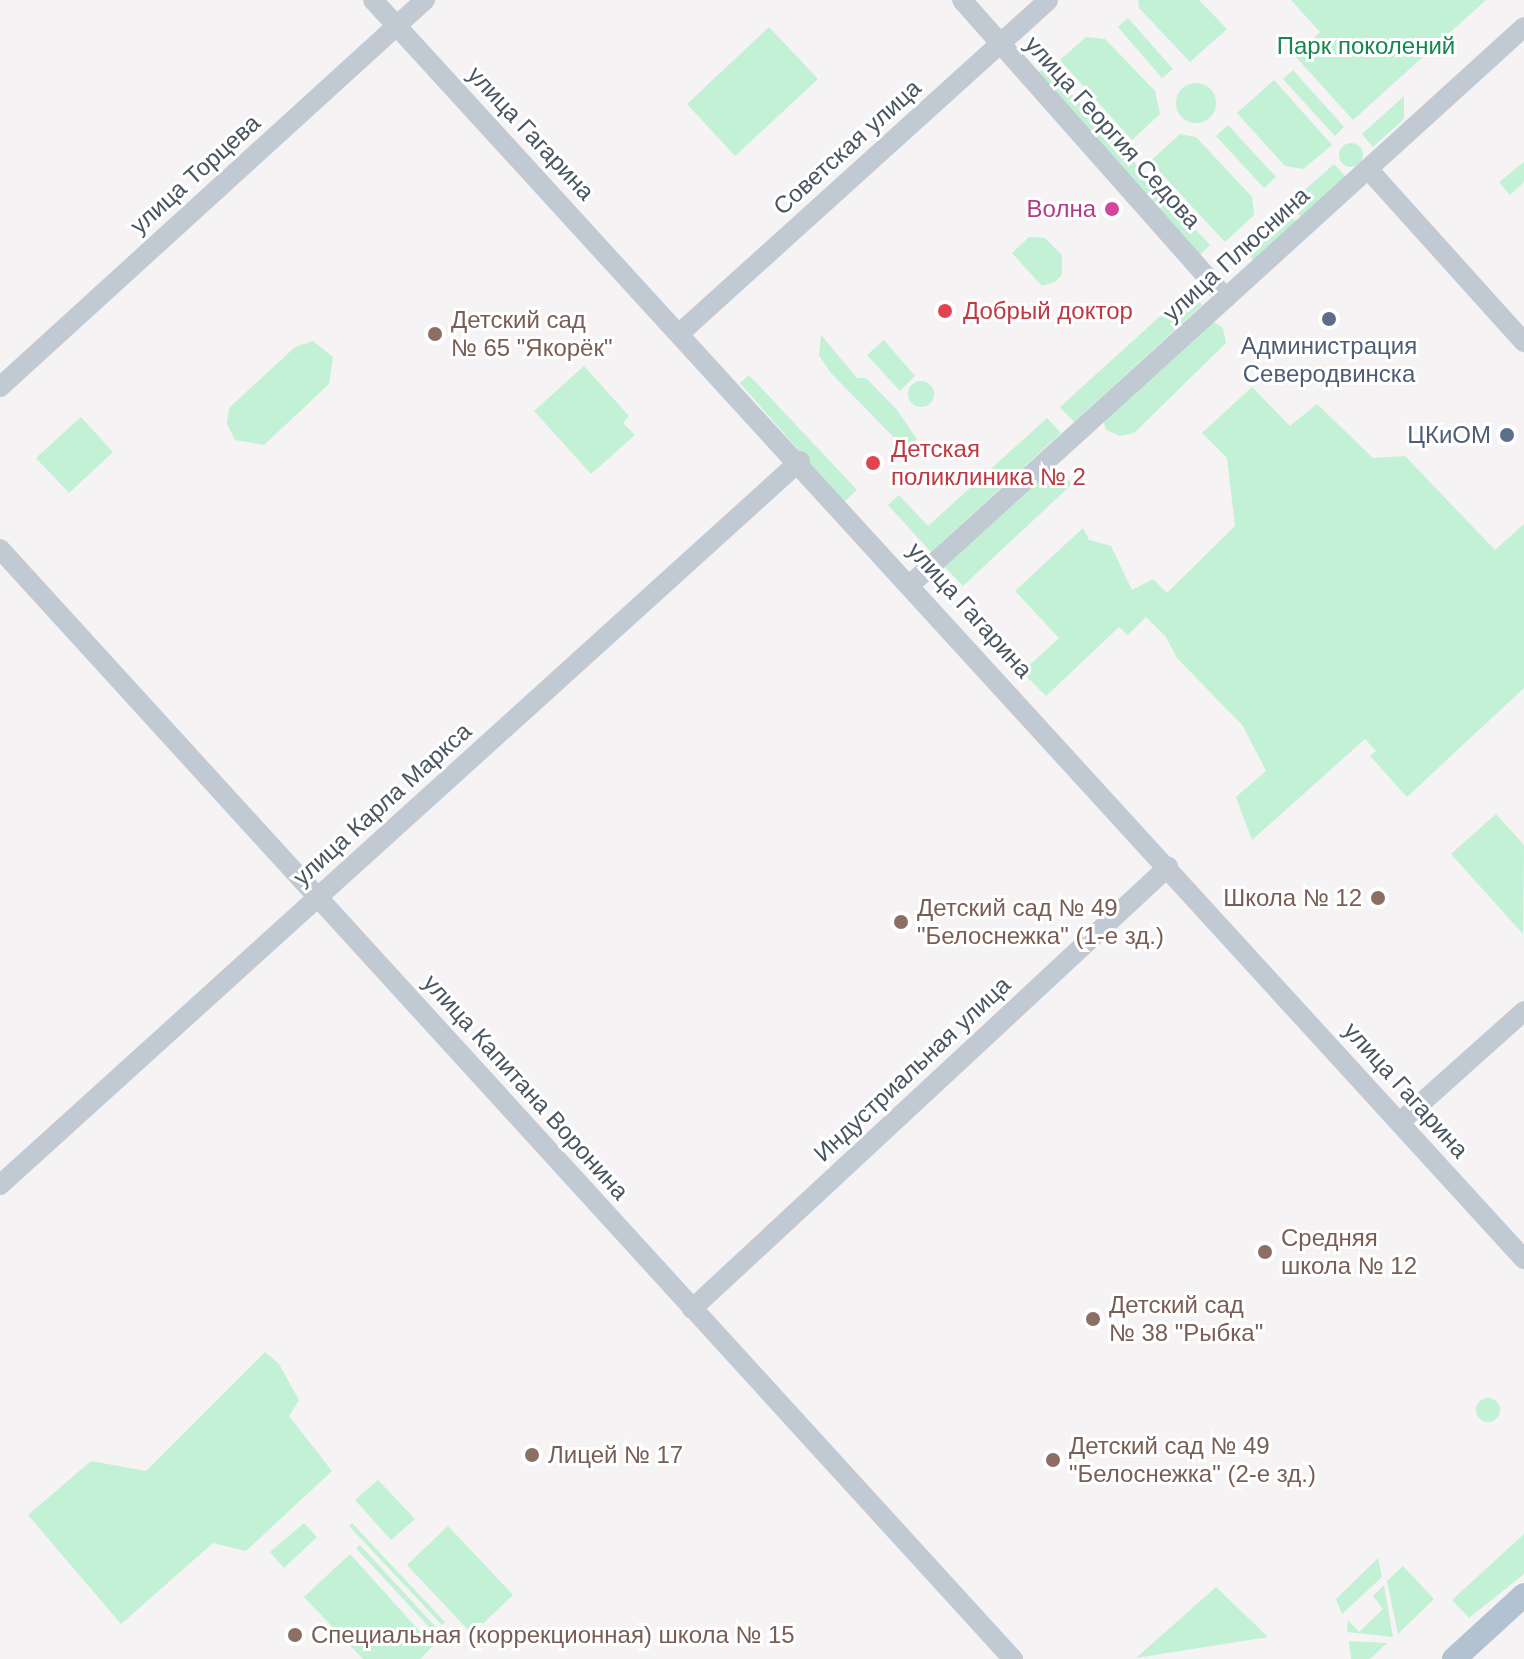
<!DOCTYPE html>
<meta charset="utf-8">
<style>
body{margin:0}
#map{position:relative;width:1524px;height:1659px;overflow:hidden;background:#f5f3f3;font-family:Helvetica,sans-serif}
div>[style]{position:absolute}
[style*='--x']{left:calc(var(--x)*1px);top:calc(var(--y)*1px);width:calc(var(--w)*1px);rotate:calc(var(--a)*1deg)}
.green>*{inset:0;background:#c3f1d5}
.round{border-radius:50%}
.minor>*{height:20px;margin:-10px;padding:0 10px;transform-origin:10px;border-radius:10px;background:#c1cad2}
.major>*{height:24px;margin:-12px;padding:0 12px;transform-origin:12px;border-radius:12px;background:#b3c2d1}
.dots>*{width:22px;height:22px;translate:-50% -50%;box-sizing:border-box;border:4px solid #fff;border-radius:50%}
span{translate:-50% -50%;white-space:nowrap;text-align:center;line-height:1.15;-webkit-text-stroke:6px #fff;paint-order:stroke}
.park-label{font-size:24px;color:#17864f}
.street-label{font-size:24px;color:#4a5661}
.hotel-label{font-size:24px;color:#b23c85}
.right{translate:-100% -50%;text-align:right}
.health-label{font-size:24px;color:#be3a42}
.left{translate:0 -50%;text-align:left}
.education-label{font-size:24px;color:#785e54}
.service-label{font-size:24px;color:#4e5e75}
</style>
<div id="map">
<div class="green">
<i style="clip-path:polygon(1138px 0,1199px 0,1227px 29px,1190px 62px,1139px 8px)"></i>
<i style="clip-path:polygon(1291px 0,1486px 0,1353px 120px,1295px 56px,1320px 32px)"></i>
<i style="clip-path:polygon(1128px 18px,1173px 69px,1162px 78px,1118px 27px)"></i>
<i style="clip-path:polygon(769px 27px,818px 79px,735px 156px,687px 104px)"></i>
<i style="clip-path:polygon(1086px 37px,1105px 39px,1155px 91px,1160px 114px,1132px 140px,1060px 60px)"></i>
<i style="clip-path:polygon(1046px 66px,1210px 245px,1200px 255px,1035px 76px)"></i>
<i style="clip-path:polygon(1293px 70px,1344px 127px,1335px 136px,1283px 79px)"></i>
<i style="clip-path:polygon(1274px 80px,1332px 145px,1303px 169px,1285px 166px,1237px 113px)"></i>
<i class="round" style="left:1176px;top:83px;width:40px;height:40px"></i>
<i style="clip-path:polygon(1404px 96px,1404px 119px,1373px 147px,1362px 134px)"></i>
<i style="clip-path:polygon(1228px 125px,1276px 177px,1264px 188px,1216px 136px)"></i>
<i style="clip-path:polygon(1180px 134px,1196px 137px,1252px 197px,1254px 215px,1225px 242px,1150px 161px)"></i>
<i class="round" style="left:1339px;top:143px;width:24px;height:24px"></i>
<i style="clip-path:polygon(1524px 162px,1524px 182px,1510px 195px,1499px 182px)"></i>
<i style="clip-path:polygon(1334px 164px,1346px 177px,1301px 217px,1289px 204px)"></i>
<i style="clip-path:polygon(1284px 208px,1297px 222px,1254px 261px,1242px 247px)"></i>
<i style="clip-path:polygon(1029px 237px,1045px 238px,1062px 255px,1062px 275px,1055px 282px,1042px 286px,1012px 253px)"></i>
<i style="clip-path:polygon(1189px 290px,1202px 305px,1074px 422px,1060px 407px)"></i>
<i style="clip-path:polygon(1214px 322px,1223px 328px,1226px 343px,1134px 433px,1120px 436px,1106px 430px,1102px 416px)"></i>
<i style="clip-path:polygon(821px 335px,857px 378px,866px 378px,897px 410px,917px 439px,908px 452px,830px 372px,819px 355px)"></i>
<i style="clip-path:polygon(884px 340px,915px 376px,900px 391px,867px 355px)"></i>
<i style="clip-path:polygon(313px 341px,333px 357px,329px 384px,264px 445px,235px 440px,227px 424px,229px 408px,295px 347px)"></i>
<i style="clip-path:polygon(584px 366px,629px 416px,623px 423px,635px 435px,591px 474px,534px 411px)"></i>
<i style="clip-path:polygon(749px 375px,857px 490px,844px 502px,740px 383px)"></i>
<i class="round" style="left:908px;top:381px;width:26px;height:26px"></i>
<i style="clip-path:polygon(1252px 387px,1290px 426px,1317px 404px,1373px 458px,1405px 456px,1495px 550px,1524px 524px,1524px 688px,1407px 797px,1370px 756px,1376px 751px,1365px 739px,1252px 840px,1236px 797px,1266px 771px,1243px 726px,1177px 658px,1166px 637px,1146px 617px,1128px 635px,1119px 627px,1046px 696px,1022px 672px,1059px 638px,1015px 591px,1083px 528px,1089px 540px,1111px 546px,1132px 590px,1153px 579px,1167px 593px,1235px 526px,1227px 458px,1202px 433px)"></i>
<i style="clip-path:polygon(81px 417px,113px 452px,69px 493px,36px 458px)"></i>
<i style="clip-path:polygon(1047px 418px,1061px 433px,931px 552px,888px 505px,899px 495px,928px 526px)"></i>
<i style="clip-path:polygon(1051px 462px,1072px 484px,963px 586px,942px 564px)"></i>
<i style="clip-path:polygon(1496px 814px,1524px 845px,1523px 934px,1451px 854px)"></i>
<i style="clip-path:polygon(265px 1352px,279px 1364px,299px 1400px,289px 1416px,332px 1471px,246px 1551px,213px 1543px,121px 1624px,28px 1515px,91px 1461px,146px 1471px)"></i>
<i class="round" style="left:1476px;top:1398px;width:24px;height:24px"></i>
<i style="clip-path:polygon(378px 1480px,415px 1519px,391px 1540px,355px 1500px)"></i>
<i style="clip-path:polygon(304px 1523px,317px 1537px,284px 1568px,270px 1552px)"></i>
<i style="clip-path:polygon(352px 1523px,445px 1622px,442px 1625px,349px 1526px)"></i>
<i style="clip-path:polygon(448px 1526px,513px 1595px,472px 1634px,407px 1565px)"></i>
<i style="clip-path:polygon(1524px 1534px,1524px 1574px,1469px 1618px,1452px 1600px)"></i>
<i style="clip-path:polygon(360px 1545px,445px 1637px,441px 1640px,356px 1548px)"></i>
<i style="clip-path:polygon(350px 1554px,433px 1646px,420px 1659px,363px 1659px,304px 1597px)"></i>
<i style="clip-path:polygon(1378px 1558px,1382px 1577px,1342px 1614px,1336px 1599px)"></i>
<i style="clip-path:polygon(1403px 1566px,1434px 1599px,1398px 1634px,1387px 1581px)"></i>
<i style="clip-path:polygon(1384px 1585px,1393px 1637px,1347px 1632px,1348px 1620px,1359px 1632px,1383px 1609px,1373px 1596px)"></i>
<i style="clip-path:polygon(1216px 1587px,1268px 1637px,1136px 1658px)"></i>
<i style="clip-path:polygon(1349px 1641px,1387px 1643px,1370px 1659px,1351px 1659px)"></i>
</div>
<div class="minor">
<i style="--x:373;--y:0;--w:1706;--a:47.57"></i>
<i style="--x:962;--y:0;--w:398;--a:48.5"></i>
<i style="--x:1368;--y:169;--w:233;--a:48"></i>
<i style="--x:680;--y:333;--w:496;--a:-42.1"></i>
<i style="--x:0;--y:387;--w:575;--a:-42.32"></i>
<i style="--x:0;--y:549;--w:1503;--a:47.62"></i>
<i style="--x:911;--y:584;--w:828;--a:-42.26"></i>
<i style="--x:1400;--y:1122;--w:166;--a:-41.8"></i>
<i style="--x:0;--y:1185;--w:1079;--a:-42.15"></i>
<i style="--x:692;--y:1309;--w:650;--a:-42.88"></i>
</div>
<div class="major">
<i style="--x:1454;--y:1659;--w:95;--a:-42.4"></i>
</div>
<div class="dots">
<i style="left:1112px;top:209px;background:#d1479c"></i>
<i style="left:945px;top:311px;background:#e0444e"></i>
<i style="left:1329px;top:319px;background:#5c6f8a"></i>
<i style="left:435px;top:334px;background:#8d6e63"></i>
<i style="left:1507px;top:435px;background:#5c6f8a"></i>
<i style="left:873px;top:463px;background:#e0444e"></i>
<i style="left:1378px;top:898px;background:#8d6e63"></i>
<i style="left:901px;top:922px;background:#8d6e63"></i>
<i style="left:1265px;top:1252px;background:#8d6e63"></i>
<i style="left:1093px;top:1319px;background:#8d6e63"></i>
<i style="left:532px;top:1455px;background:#8d6e63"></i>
<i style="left:1053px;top:1460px;background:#8d6e63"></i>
<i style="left:295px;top:1635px;background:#8d6e63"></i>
</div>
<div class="park-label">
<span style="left:1366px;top:46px">Парк поколений</span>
</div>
<div class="street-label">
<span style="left:1113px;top:132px;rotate:48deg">улица Георгия Седова</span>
<span style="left:531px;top:133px;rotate:47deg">улица Гагарина</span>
<span style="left:847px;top:147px;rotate:-42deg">Советская улица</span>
<span style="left:195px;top:174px;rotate:-42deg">улица Торцева</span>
<span style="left:1236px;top:254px;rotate:-42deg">улица Плюснина</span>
<span style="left:970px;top:610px;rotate:48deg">улица Гагарина</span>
<span style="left:382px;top:804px;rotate:-42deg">улица Карла Маркса</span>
<span style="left:912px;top:1069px;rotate:-43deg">Индустриальная улица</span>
<span style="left:526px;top:1087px;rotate:48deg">улица Капитана Воронина</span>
<span style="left:1406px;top:1090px;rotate:48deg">улица Гагарина</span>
</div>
<div class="hotel-label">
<span class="right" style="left:1096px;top:209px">Волна</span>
</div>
<div class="health-label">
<span class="left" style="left:963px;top:311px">Добрый доктор</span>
<span class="left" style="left:891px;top:463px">Детская<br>поликлиника № 2</span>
</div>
<div class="education-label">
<span class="left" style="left:451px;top:334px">Детский сад<br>№ 65 "Якорёк"</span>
<span class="right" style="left:1362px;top:898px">Школа № 12</span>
<span class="left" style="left:917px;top:922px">Детский сад № 49<br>"Белоснежка" (1-е зд.)</span>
<span class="left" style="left:1281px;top:1252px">Средняя<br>школа № 12</span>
<span class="left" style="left:1109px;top:1319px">Детский сад<br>№ 38 "Рыбка"</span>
<span class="left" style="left:1069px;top:1460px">Детский сад № 49<br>"Белоснежка" (2-е зд.)</span>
<span class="left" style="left:548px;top:1455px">Лицей № 17</span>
<span class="left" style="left:311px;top:1635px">Специальная (коррекционная) школа № 15</span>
</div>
<div class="service-label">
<span style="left:1329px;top:360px">Администрация<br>Северодвинска</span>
<span class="right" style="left:1491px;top:435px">ЦКиОМ</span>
</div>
</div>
